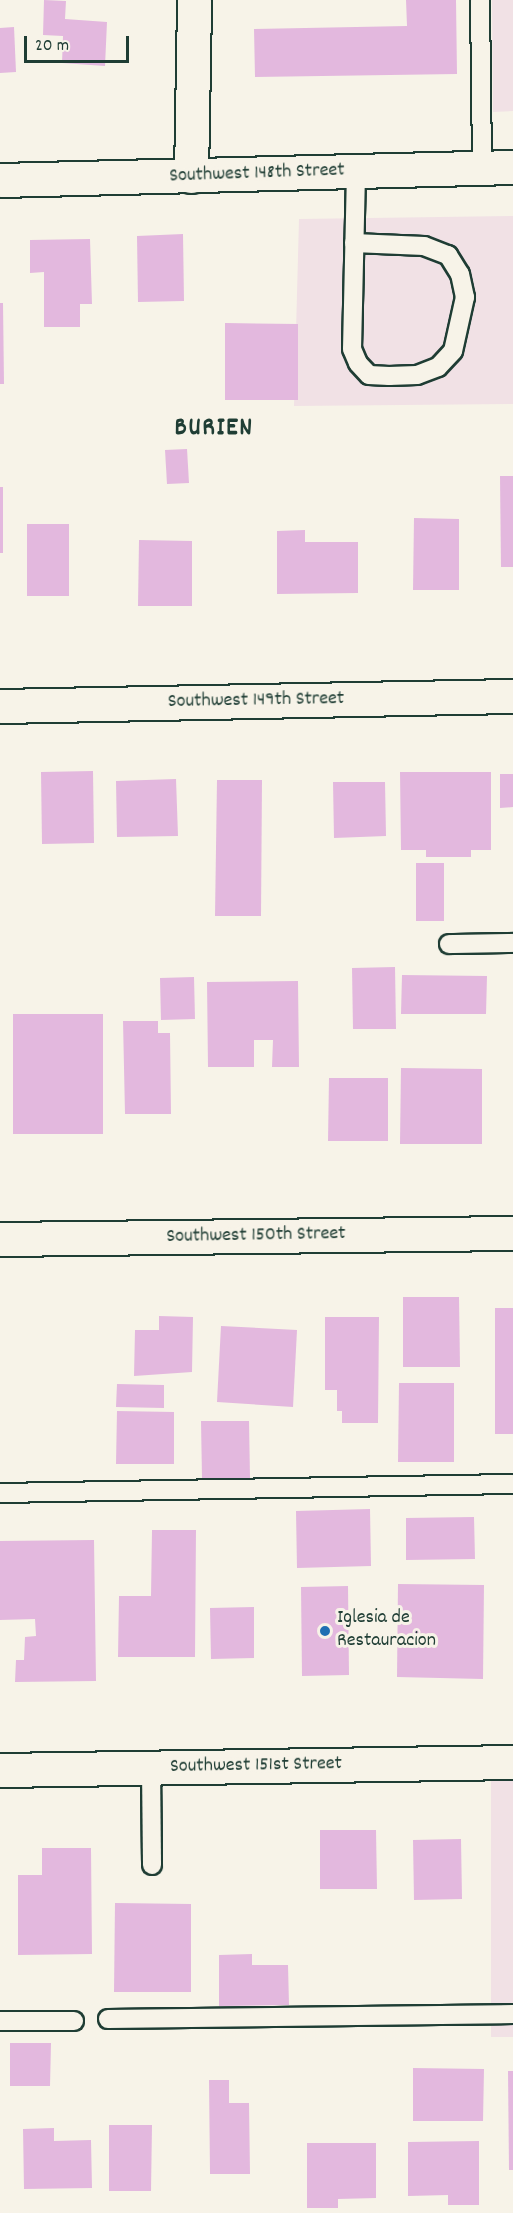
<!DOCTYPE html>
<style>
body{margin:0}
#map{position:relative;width:513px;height:2213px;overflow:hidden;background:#f7f3e8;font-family:Dekko,sans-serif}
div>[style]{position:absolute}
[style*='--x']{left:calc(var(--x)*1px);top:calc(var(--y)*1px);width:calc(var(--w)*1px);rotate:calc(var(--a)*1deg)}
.built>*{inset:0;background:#f1e1e5}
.building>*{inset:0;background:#e3b8de}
.roads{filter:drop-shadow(2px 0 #1f3d34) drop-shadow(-2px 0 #1f3d34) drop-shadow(0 2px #1f3d34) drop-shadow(0 -2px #1f3d34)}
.service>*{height:18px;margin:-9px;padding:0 9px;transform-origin:9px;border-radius:9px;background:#f7f3e8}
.minor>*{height:33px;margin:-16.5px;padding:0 16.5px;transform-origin:16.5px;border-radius:16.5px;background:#f7f3e8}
.tertiary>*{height:33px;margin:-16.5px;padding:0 16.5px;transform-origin:16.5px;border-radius:16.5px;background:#f7f3e8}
.dots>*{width:16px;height:16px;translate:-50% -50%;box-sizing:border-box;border:3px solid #f7f3e8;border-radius:50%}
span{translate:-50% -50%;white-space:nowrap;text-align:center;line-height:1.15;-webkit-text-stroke:6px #f7f3e8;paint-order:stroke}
.street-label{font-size:20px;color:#1f3d34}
.poi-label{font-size:20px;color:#1f3d34}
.left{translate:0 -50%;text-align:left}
.district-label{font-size:26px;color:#1f3d34;font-weight:700;letter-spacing:1.5px}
.scale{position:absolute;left:24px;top:36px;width:105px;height:27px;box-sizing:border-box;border:3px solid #1f3d34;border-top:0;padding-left:8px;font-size:18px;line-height:21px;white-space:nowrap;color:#1f3d34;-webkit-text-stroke:4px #f7f3e8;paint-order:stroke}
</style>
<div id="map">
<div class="built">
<i style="clip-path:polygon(492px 0,513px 0,513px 111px,493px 112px)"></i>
<i style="clip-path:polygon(513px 216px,513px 404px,294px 406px,299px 219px)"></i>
<i style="clip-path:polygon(491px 1778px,513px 1778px,513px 2037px,491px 2037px)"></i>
</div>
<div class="building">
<i style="clip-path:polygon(44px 0,66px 1px,65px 19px,107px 22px,105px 66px,62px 63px,63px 36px,43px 35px)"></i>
<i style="clip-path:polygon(406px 0,456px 0,457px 74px,255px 77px,254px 29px,407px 26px)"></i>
<i style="clip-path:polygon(14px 27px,16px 72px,0 73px,0 28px)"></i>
<i style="clip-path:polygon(183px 234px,184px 301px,138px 302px,137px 236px)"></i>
<i style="clip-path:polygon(90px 239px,92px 304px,80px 304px,80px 327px,44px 327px,44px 272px,30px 273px,30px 240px)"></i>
<i style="clip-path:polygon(0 303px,3px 303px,4px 384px,0 384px)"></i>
<i style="clip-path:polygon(225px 323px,298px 324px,298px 400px,225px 400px)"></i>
<i style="clip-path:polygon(187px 449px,189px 483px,167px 484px,165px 450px)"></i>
<i style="clip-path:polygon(500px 476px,513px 476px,513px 567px,501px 567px)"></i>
<i style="clip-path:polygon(0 487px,3px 487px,3px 553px,0 553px)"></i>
<i style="clip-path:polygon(414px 518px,459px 519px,459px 590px,413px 590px)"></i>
<i style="clip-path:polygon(27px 524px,69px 524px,69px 596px,27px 596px)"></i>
<i style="clip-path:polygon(305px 530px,305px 542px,358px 542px,358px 593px,277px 594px,277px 531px)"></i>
<i style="clip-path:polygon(139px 540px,192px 541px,192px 606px,138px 606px)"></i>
<i style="clip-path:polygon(93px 771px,94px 843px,42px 844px,41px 772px)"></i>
<i style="clip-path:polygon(400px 772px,491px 772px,491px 850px,471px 850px,471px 857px,426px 857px,426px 850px,401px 850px)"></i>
<i style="clip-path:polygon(500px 774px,513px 774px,513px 807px,500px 808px)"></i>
<i style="clip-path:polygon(176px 779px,178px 836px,117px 837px,116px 781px)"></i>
<i style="clip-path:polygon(217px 780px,262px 780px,261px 916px,215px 916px)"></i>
<i style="clip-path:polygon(333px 782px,385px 782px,386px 836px,334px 838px)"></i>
<i style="clip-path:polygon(416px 863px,444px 863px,444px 921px,416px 921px)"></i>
<i style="clip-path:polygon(395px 967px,396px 1029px,353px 1029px,352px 968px)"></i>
<i style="clip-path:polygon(402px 975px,487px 976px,486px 1014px,401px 1014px)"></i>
<i style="clip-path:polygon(194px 977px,195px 1019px,161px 1020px,160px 978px)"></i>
<i style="clip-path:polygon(298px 981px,299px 1067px,272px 1067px,273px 1040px,254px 1040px,254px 1067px,208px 1067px,207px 982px)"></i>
<i style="clip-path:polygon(13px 1014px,103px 1014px,103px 1134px,13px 1134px)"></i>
<i style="clip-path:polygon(123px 1021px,158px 1021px,158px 1033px,170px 1033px,171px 1114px,125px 1114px)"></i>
<i style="clip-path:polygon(401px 1068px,482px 1069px,482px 1144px,400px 1144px)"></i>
<i style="clip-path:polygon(329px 1078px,388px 1078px,388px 1141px,328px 1141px)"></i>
<i style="clip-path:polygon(403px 1297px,459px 1297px,460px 1367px,403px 1367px)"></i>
<i style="clip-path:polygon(495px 1308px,513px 1308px,513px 1434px,495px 1434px)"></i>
<i style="clip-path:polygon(159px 1316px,193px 1317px,192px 1372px,134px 1376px,135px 1330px,159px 1330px)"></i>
<i style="clip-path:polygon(325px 1317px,379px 1317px,378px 1423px,342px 1423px,342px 1411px,337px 1411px,337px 1390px,325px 1390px)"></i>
<i style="clip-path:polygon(221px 1326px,297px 1330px,293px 1407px,217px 1402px)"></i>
<i style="clip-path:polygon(399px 1383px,454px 1383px,454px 1462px,398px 1462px)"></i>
<i style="clip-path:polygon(117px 1384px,164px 1385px,164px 1408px,116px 1407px)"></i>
<i style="clip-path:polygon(117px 1411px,174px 1412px,174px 1464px,116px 1464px)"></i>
<i style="clip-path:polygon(201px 1421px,249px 1421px,250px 1478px,202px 1478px)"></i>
<i style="clip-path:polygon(370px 1509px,371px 1566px,297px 1568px,296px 1511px)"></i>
<i style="clip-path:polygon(474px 1517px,475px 1559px,406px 1560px,406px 1518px)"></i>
<i style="clip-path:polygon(152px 1530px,196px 1530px,195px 1657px,118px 1657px,119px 1596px,151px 1596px)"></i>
<i style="clip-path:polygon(94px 1540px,96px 1681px,15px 1682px,16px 1660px,24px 1660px,25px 1637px,36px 1636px,35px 1619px,0 1620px,0 1541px)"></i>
<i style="clip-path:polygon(398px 1584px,484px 1585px,483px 1679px,397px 1677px)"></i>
<i style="clip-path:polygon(348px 1586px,349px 1675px,302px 1676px,301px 1587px)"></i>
<i style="clip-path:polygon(254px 1607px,254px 1658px,211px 1659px,210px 1608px)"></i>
<i style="clip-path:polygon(320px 1830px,376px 1830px,377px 1889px,320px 1889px)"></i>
<i style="clip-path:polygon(461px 1839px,462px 1899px,414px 1900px,413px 1840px)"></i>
<i style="clip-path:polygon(42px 1848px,91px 1848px,92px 1954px,18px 1955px,18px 1875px,42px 1875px)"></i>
<i style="clip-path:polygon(115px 1903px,191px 1904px,191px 1992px,114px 1992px)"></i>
<i style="clip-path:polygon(252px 1954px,252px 1965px,288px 1965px,289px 2005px,219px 2006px,219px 1955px)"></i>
<i style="clip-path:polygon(10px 2043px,51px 2043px,50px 2086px,10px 2086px)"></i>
<i style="clip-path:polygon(413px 2068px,484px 2069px,483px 2121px,413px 2121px)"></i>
<i style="clip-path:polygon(508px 2071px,513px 2071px,513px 2170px,509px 2170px)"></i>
<i style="clip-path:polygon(209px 2080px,229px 2080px,229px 2103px,249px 2103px,250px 2174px,210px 2174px)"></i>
<i style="clip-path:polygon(109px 2125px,152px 2125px,151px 2191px,109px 2191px)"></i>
<i style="clip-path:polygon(54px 2128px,54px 2141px,91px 2140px,92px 2188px,24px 2189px,23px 2129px)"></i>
<i style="clip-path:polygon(479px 2141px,479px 2205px,448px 2205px,448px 2195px,408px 2196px,408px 2142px)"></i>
<i style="clip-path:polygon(307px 2143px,376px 2143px,376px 2198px,338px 2199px,338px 2208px,307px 2208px)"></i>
</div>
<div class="roads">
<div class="service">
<i style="--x:480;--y:0;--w:168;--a:89.3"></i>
<i style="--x:354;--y:243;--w:70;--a:2.5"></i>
<i style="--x:424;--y:246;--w:26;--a:21"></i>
<i style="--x:448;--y:255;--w:22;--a:58"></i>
<i style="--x:460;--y:274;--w:24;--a:78"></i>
<i style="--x:465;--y:297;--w:55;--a:102.5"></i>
<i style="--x:453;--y:351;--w:22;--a:133"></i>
<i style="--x:438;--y:367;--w:22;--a:159"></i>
<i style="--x:417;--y:375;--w:28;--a:178"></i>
<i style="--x:389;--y:376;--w:20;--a:-177"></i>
<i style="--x:369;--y:375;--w:16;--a:-133"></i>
<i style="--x:358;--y:363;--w:15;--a:-113"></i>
<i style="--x:352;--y:349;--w:177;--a:-88.7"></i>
<i style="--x:449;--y:944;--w:64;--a:-0.9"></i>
<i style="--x:0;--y:1493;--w:513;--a:-1.01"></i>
<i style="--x:151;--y:1767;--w:98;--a:89.4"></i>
<i style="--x:108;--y:2019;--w:405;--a:-0.7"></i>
<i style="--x:0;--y:2021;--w:74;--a:0"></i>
</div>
<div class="minor">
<i style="--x:191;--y:176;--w:176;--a:-89"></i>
<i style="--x:0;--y:706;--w:513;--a:-1.12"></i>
<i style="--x:0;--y:1239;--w:513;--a:-0.67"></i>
<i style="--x:0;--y:1770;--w:513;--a:-0.89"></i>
</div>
<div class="tertiary">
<i style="--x:0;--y:180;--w:513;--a:-1.45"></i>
</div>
</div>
<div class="dots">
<i style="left:325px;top:1631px;background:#1f6fb2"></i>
</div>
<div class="street-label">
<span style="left:257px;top:174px;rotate:-2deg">Southwest 148th Street</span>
<span style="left:256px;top:701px;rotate:-1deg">Southwest 149th Street</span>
<span style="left:256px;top:1236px;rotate:-1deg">Southwest 150th Street</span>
<span style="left:256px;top:1766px;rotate:-1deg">Southwest 151st Street</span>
</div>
<div class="poi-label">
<span class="left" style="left:337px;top:1630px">Iglesia de<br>Restauracion</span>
</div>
<div class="district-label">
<span style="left:214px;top:429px">BURIEN</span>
</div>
<div class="scale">20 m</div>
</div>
